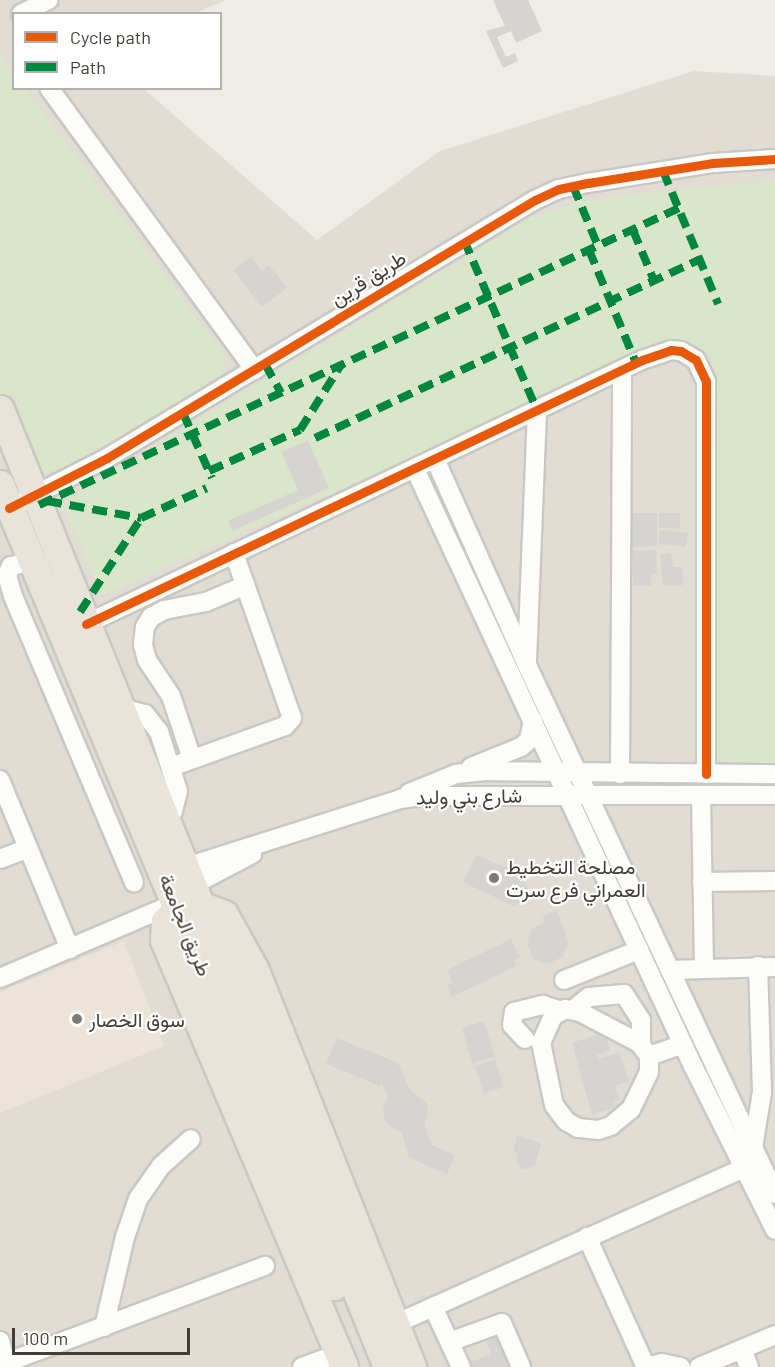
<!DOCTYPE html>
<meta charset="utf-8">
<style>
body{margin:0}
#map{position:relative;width:775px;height:1367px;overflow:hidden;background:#edece7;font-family:Barlow,Vazirmatn,sans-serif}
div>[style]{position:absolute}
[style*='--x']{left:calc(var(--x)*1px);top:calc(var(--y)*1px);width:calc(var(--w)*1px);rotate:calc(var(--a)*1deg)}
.residential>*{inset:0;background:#e1ddd5}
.commercial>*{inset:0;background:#ece4d8}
.green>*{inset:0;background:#dae6c9}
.building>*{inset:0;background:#d6d4d0}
.roads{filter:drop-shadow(2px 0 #c9c8c3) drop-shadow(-2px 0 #c9c8c3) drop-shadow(0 2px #c9c8c3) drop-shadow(0 -2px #c9c8c3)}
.minor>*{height:18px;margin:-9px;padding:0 9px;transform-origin:9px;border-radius:9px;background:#fcfcfb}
.highway>*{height:27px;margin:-13.5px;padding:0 13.5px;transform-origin:13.5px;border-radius:13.5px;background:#e9e4d9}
.quiet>*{height:8px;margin-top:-4px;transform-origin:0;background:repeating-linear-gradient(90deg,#00873e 0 15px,transparent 0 23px)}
.cycleway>*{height:9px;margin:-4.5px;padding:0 4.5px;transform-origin:4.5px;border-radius:4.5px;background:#e8590c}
.dots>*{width:16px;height:16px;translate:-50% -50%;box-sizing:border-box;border:3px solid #fff;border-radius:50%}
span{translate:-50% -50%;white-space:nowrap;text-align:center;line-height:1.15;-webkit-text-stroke:4.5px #fff;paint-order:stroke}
.street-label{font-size:20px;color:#423d35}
.poi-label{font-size:20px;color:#423d35}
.left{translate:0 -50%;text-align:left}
.legend{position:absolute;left:12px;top:12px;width:210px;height:78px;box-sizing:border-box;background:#fff;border:2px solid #b3b1ae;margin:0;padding:8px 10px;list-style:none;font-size:18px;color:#423d35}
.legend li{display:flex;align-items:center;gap:12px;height:30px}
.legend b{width:30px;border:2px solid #b3b1ae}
.scale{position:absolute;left:12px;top:1328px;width:178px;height:27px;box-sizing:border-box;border:3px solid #423d35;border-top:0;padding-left:8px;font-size:18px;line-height:21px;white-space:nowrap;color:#423d35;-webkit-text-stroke:4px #fff;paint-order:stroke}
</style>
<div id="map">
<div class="residential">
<i style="clip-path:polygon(0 0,226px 0,196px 13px,14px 14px,14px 88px,144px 89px,317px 240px,440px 151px,694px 71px,775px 76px,775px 1367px,0 1367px)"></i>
</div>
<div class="commercial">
<i style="clip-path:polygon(124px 941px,164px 1046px,0 1113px,0 992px)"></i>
</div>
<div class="green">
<i style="clip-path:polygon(0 55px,13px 73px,14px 88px,25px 89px,226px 357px,223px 378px,59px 470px,42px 471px,27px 463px,0 396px)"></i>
<i style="clip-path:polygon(775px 180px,775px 764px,714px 768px,718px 395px,712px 357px,700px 347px,675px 345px,640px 355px,103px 595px,65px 510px,71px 497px,530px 218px,583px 200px)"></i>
</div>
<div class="building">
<i style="clip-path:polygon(493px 0,528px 0,542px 31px,516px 43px,511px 31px,497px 37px,506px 57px,515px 53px,518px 61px,503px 68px,486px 31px,505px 26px)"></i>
<i style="clip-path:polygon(251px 257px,262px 271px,269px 265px,287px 288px,262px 307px,233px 270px)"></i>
<i style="clip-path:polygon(308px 441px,329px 488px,232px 531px,228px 521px,298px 490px,281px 452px)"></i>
<i style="clip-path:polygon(625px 513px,657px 513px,657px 546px,626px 547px)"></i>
<i style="clip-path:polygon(659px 513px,680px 513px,680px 528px,659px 528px)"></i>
<i style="clip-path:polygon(660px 530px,688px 533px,686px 547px,658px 544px)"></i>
<i style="clip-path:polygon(656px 550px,657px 574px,651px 574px,651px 586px,633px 586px,632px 551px)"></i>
<i style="clip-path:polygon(671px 553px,673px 567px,682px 567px,683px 585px,663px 586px,660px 555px)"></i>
<i style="clip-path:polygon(476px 855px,522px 874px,528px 889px,515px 907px,463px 882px)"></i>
<i style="clip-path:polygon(557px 910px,568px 942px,563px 957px,547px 964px,534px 959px,527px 945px,531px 929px,544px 923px,543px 916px)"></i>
<i style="clip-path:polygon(511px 939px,520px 958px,514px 960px,517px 966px,452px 997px,447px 985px,453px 983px,447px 970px)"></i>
<i style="clip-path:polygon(484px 1021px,495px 1057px,472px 1063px,462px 1028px)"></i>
<i style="clip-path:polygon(604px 1032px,610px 1050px,597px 1055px,599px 1059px,619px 1052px,629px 1081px,615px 1086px,620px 1100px,614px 1102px,615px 1107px,592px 1115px,572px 1043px)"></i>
<i style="clip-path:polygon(337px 1038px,398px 1063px,410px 1090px,427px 1103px,428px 1115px,424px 1125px,432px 1145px,455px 1155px,447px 1174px,409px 1158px,402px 1134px,385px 1121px,383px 1108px,388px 1098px,382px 1082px,380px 1086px,326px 1064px)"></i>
<i style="clip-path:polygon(495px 1060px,504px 1087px,484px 1093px,475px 1066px)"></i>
<i style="clip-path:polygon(517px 1136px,541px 1143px,535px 1166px,522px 1170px,516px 1160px,518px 1153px,513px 1151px)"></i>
<i style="clip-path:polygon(503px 1333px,516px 1367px,467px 1367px,466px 1364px,491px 1354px,486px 1340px)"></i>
</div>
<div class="roads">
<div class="minor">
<i style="--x:21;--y:14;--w:31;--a:-27"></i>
<i style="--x:49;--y:88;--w:349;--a:53.9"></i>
<i style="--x:435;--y:459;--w:226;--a:65.9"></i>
<i style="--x:527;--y:665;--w:584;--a:64.88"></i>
<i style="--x:415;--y:469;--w:659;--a:65.03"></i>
<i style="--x:693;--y:1066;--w:183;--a:63.4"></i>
<i style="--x:9;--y:508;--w:110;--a:-27"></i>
<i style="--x:107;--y:458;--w:500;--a:-31.1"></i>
<i style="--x:535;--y:200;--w:26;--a:-25"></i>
<i style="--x:559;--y:189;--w:30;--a:-12"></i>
<i style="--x:588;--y:183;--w:127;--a:-9.1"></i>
<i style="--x:713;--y:163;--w:62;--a:-3.7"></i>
<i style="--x:30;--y:562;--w:19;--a:168"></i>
<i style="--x:11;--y:566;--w:10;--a:114"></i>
<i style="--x:7;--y:575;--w:22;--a:74"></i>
<i style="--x:13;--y:596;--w:311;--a:67.1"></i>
<i style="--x:86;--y:624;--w:615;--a:-25.4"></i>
<i style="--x:642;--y:360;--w:31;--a:-19"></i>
<i style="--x:671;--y:350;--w:10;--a:6"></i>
<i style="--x:681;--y:351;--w:17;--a:31"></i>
<i style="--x:696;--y:360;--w:23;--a:65"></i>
<i style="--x:706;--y:381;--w:393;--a:90"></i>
<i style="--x:527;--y:660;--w:250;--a:-87.7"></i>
<i style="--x:118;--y:707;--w:28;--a:15"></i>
<i style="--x:145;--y:714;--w:23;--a:52"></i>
<i style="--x:159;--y:732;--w:62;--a:72.1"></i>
<i style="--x:178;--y:791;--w:21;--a:104"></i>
<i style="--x:173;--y:811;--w:11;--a:139"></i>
<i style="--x:192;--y:759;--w:66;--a:-108.4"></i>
<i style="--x:171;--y:696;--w:43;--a:-123.7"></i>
<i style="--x:147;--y:660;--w:16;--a:-105"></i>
<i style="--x:143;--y:645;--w:18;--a:-84"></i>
<i style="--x:145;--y:627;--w:12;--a:-59"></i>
<i style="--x:151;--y:617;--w:15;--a:-28"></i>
<i style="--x:164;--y:610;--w:43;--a:-10.8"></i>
<i style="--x:206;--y:602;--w:43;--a:-23"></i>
<i style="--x:171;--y:767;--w:121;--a:-19.8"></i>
<i style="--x:285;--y:726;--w:11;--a:-49"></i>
<i style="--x:292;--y:718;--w:175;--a:-109.4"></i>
<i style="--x:471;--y:767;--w:54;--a:-21.8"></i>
<i style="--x:521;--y:747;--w:11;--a:-41"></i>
<i style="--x:529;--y:740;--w:20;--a:-79"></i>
<i style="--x:620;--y:774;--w:404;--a:-89.7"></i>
<i style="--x:0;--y:780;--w:183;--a:67.5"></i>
<i style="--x:409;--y:793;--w:51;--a:-22"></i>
<i style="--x:456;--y:774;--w:27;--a:-6"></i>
<i style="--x:483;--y:771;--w:292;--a:0.6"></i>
<i style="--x:701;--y:795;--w:171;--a:89"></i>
<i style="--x:0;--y:859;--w:30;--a:-21"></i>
<i style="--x:186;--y:867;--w:225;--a:-17.6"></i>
<i style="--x:400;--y:799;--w:21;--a:-8"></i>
<i style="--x:421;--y:796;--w:354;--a:-0.2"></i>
<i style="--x:702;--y:882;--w:73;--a:-0.8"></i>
<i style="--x:193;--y:885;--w:67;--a:-27.7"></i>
<i style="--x:670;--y:970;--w:105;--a:-1.6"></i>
<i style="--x:0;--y:978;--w:191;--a:-23.1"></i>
<i style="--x:564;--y:980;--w:81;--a:-21.8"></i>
<i style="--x:565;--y:1009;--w:15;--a:11"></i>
<i style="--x:580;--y:1012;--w:67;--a:27.7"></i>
<i style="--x:639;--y:1043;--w:16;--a:52"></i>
<i style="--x:649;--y:1056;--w:16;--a:90"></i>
<i style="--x:649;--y:1072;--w:41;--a:115.9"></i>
<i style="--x:631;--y:1109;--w:26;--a:140"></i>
<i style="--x:611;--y:1126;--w:14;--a:163"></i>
<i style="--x:598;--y:1130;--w:20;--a:-174"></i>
<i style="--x:578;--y:1128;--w:14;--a:-150"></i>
<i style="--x:566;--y:1121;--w:20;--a:-127"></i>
<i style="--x:554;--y:1105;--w:63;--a:-101.8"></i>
<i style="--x:541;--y:1043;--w:30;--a:-66"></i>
<i style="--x:553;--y:1016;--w:14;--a:-30"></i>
<i style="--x:574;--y:1009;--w:19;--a:-39"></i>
<i style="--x:589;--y:997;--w:35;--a:-5"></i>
<i style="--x:624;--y:994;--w:31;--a:57"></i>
<i style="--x:641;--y:1020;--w:25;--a:90"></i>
<i style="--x:525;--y:1039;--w:19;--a:-133"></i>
<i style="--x:512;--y:1025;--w:13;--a:-81"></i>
<i style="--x:514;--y:1012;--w:30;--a:-14"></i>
<i style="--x:543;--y:1005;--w:19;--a:18"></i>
<i style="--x:649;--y:1056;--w:36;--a:-19"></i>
<i style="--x:753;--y:1148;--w:57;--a:-80.9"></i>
<i style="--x:762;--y:1092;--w:126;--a:-91.8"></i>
<i style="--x:587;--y:1237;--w:143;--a:65.6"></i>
<i style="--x:433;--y:1307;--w:66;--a:65"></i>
<i style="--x:395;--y:1324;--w:381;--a:-24.1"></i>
<i style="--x:104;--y:1327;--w:92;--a:-76.9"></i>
<i style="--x:125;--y:1237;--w:40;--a:-71.1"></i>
<i style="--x:138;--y:1199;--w:40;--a:-55.1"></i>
<i style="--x:161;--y:1166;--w:40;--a:-42"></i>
<i style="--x:0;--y:1341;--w:27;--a:75"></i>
<i style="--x:452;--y:1341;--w:53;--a:-19.8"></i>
<i style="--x:502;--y:1323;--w:48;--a:66.6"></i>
<i style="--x:742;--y:1349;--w:19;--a:69"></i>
<i style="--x:0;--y:1365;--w:283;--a:-20.5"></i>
<i style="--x:302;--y:1367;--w:38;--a:-20"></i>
<i style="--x:645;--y:1367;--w:17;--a:-13"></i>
<i style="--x:662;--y:1363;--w:19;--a:12"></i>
<i style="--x:699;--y:1367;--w:82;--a:-22.8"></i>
</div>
<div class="highway">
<i style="--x:0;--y:409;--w:1033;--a:68"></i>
<i style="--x:0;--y:484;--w:869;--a:67.39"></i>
<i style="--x:203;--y:906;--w:22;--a:21"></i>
<i style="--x:224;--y:914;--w:64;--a:61"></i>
<i style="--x:255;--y:970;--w:427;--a:68.4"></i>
<i style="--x:179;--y:907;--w:20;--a:135"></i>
<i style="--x:165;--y:921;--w:19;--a:93"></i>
<i style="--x:164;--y:940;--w:463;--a:67.1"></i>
</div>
</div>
<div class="quiet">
<i style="--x:663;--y:171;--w:144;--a:67.5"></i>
<i style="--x:573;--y:186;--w:65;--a:67.4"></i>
<i style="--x:633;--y:230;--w:55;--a:67.6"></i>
<i style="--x:464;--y:240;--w:185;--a:66.8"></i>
<i style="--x:589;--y:250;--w:122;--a:67.4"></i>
<i style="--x:265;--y:364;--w:33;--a:61"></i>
<i style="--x:183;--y:413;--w:71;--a:66"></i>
<i style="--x:315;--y:438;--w:425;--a:-24.9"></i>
<i style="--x:209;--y:471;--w:100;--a:-24.3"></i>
<i style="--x:300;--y:430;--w:77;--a:-57.8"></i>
<i style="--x:47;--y:501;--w:96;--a:10.3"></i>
<i style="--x:141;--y:518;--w:72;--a:-24.4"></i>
<i style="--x:39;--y:505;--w:706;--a:-24.89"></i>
<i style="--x:80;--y:612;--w:112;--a:-57"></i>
</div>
<div class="cycleway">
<i style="--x:9;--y:508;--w:110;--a:-27"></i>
<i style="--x:107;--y:458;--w:500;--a:-31.1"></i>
<i style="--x:535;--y:200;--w:26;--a:-25"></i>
<i style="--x:559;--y:189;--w:30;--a:-12"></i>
<i style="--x:588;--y:183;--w:127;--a:-9.1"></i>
<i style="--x:713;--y:163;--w:62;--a:-3.7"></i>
<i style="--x:86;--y:624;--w:615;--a:-25.4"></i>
<i style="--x:642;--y:360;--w:31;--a:-19"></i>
<i style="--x:671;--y:350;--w:10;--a:6"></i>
<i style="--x:681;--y:351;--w:17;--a:31"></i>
<i style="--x:696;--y:360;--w:23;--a:65"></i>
<i style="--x:706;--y:381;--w:393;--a:90"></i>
</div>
<div class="dots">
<i style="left:494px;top:878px;background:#7e7a73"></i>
<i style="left:77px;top:1019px;background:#7e7a73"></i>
</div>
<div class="street-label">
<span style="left:368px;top:278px;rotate:-32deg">طريق قرين</span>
<span style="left:469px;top:796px;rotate:-1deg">شارع بني وليد</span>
<span style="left:186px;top:925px;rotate:68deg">طريق الجامعة</span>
</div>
<div class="poi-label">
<span class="left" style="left:506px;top:878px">مصلحة التخطيط<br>العمراني فرع سرت</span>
<span class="left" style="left:89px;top:1019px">سوق الخصار</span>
</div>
<ul class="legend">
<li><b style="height:8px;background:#e8590c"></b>Cycle path</li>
<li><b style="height:8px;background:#00873e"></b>Path</li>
</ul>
<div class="scale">100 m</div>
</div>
